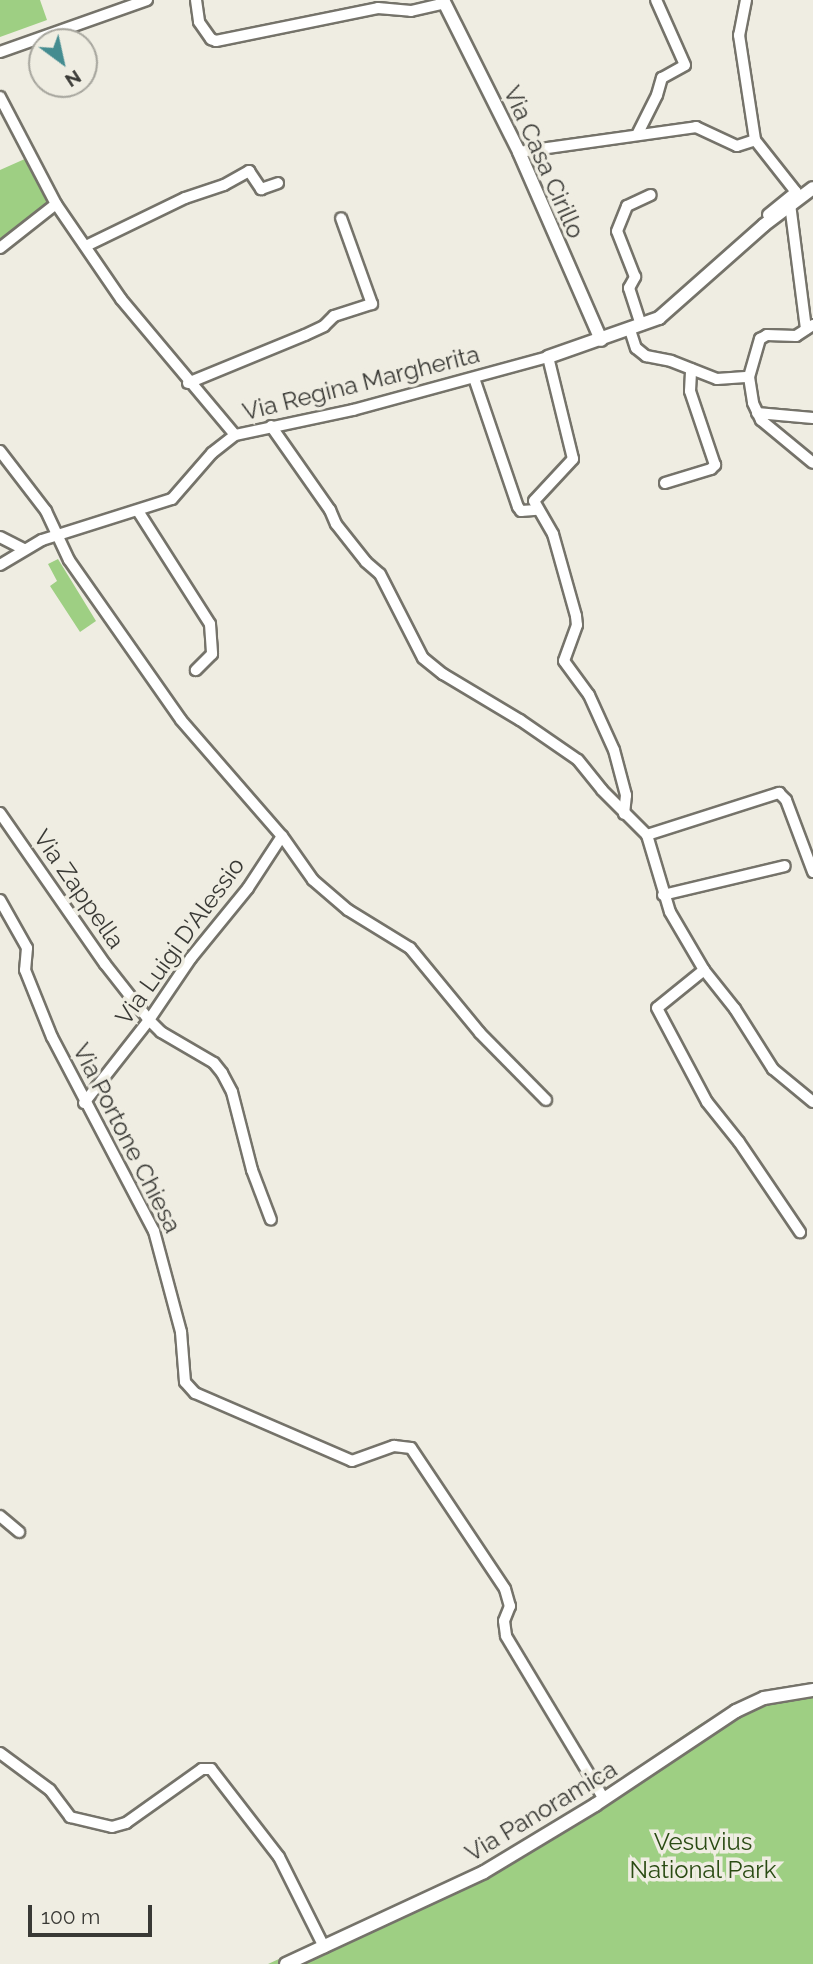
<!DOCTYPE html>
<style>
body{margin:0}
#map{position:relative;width:813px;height:1964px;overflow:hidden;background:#efede2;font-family:Raleway,sans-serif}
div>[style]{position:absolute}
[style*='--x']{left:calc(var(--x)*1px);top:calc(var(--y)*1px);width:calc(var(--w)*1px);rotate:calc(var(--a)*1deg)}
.green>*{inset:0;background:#9ecf83}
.roads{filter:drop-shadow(2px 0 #75736a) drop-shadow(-2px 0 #75736a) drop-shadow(0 2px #75736a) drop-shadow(0 -2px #75736a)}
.minor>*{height:10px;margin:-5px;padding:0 5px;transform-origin:5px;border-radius:5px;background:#fff}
.tertiary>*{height:12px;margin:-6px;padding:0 6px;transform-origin:6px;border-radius:6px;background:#fff}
span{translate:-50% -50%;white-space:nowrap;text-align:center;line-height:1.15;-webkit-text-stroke:7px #efede2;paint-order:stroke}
.street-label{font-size:24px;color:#393935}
.park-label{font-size:24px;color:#2a4b13}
.north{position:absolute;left:28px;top:28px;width:70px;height:70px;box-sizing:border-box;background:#efede2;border:2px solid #a6a59d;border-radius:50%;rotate:147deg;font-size:19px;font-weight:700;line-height:28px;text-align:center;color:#393935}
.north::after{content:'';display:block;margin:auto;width:24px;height:32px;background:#448c90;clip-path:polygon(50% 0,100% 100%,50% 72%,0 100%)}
.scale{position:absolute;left:28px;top:1905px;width:124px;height:32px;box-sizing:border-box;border:4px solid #393935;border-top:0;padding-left:9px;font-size:21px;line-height:24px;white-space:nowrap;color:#393935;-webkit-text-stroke:5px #efede2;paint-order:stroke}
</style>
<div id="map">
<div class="green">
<i style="clip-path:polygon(0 0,40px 0,47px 20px,0 37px)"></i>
<i style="clip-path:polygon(27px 158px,52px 203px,0 242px,0 170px)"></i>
<i style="clip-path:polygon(58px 559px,96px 621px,80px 632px,50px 586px,57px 581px,48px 564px)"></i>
<i style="clip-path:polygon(813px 1685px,813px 1964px,268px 1964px,513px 1852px,699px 1725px,736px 1703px,775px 1690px)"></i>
</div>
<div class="roads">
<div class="minor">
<i style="--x:196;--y:0;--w:22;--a:82"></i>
<i style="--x:199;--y:22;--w:21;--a:55"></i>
<i style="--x:211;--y:39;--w:5;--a:22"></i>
<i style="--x:216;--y:41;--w:165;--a:-11.5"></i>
<i style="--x:378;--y:8;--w:33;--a:5"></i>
<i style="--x:411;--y:11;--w:35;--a:-13"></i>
<i style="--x:746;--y:0;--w:36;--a:101"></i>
<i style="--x:739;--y:35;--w:106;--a:81.3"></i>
<i style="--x:755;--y:140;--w:66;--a:51.7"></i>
<i style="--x:796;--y:192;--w:36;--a:141"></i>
<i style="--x:0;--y:52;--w:156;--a:-19.5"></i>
<i style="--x:0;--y:97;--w:121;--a:62.4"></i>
<i style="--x:56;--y:204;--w:115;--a:55.6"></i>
<i style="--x:121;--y:299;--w:177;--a:50"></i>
<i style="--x:638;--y:133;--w:42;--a:-63.4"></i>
<i style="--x:657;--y:95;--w:18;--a:-74"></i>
<i style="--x:662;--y:78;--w:26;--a:-29"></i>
<i style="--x:685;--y:65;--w:71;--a:-114"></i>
<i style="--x:519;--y:152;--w:179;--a:-8"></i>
<i style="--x:696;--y:127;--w:45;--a:24.9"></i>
<i style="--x:737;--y:146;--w:19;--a:-18"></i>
<i style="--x:790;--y:204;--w:126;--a:82.7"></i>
<i style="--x:86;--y:246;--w:110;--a:-25.9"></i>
<i style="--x:185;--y:198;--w:41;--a:-18.4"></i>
<i style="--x:224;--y:185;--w:29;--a:-29"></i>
<i style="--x:249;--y:171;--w:22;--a:56"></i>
<i style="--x:261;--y:189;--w:18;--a:-19"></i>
<i style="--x:0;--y:248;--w:71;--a:-38.2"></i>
<i style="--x:641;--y:325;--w:39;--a:-108"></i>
<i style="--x:629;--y:288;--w:13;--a:-61"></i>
<i style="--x:635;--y:277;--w:49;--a:-111.4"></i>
<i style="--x:617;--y:231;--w:27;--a:-68"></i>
<i style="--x:627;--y:206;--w:26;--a:-25"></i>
<i style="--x:630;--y:330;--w:19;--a:72"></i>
<i style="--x:636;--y:348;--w:13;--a:39"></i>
<i style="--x:646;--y:356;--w:25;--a:11"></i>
<i style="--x:671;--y:361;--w:49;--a:21.4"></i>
<i style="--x:717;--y:379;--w:32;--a:-4"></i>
<i style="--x:749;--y:377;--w:26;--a:81"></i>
<i style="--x:753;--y:403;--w:19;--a:65"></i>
<i style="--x:761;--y:420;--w:67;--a:39.6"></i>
<i style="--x:749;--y:377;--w:40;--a:-74"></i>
<i style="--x:760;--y:339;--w:8;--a:-30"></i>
<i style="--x:767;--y:335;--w:29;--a:2"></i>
<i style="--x:796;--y:336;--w:20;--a:-33"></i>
<i style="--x:474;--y:378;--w:136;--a:71.2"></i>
<i style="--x:518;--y:507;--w:5;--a:53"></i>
<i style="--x:521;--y:511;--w:16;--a:-4"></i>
<i style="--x:188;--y:383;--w:126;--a:-22.3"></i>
<i style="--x:305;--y:335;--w:21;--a:-25"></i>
<i style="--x:324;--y:326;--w:14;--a:-45"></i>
<i style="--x:334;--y:316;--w:40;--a:-18"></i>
<i style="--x:372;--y:304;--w:91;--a:-109.8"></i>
<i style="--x:757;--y:413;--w:56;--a:5.1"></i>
<i style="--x:271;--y:426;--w:103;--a:54.9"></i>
<i style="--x:330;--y:510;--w:15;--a:67"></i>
<i style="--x:336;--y:524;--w:48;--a:51.7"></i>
<i style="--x:366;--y:562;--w:18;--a:41"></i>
<i style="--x:380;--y:574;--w:94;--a:62.9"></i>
<i style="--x:423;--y:658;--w:26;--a:39"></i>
<i style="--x:443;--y:674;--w:90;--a:30.9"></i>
<i style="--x:520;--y:720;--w:70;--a:34.6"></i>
<i style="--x:578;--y:760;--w:38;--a:51"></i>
<i style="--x:602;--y:790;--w:64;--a:45"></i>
<i style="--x:647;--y:835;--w:80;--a:73.4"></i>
<i style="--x:670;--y:912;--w:67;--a:59.6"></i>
<i style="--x:704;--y:970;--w:50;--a:51.5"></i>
<i style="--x:735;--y:1009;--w:71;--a:57.7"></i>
<i style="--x:773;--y:1069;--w:52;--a:39.5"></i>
<i style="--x:0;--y:451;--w:76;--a:52.5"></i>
<i style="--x:46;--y:511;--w:54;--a:64.9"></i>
<i style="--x:69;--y:560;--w:195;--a:55"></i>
<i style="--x:181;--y:720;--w:154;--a:49"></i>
<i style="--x:282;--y:836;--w:54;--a:54.8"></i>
<i style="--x:313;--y:880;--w:46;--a:40.6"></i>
<i style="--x:348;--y:910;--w:73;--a:31.5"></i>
<i style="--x:410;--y:948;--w:110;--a:50.5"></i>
<i style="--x:480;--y:1033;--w:94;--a:45.4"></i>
<i style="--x:665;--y:483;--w:48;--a:-16.9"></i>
<i style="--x:711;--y:469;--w:6;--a:-45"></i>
<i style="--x:715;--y:465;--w:78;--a:-108.7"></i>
<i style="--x:690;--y:391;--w:22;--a:-87"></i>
<i style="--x:138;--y:511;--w:134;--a:57.5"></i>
<i style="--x:210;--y:624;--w:30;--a:86"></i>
<i style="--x:212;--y:654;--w:23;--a:135"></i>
<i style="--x:0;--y:537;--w:27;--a:27"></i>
<i style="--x:0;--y:565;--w:49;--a:-30.8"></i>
<i style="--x:42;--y:540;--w:136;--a:-17.5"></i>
<i style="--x:172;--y:499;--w:61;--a:-49"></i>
<i style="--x:212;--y:453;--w:29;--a:-38"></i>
<i style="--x:235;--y:435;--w:121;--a:-12"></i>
<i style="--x:353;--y:410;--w:202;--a:-15.2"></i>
<i style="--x:548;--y:357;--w:105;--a:76.2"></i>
<i style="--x:573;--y:459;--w:57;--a:132.9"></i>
<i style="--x:534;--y:501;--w:38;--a:60"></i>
<i style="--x:553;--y:534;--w:85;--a:74.3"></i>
<i style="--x:576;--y:616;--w:9;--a:84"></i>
<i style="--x:577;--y:625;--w:38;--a:110"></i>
<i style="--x:564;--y:661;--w:42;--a:53.7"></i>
<i style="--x:589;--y:695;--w:60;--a:65.6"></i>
<i style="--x:614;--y:750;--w:47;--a:75.1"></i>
<i style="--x:626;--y:795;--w:19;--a:96"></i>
<i style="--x:0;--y:813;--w:184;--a:55.2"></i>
<i style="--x:105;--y:964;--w:71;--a:51.8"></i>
<i style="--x:149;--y:1020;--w:17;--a:45"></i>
<i style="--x:161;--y:1032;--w:61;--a:30.3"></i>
<i style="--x:214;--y:1063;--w:13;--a:51"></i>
<i style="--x:222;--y:1073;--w:21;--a:62"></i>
<i style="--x:232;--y:1092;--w:81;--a:75.6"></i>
<i style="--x:252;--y:1170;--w:53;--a:69.2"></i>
<i style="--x:647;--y:835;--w:139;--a:-17.7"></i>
<i style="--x:779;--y:793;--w:10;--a:45"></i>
<i style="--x:786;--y:800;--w:77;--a:69.4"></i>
<i style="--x:663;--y:895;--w:125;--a:-13.4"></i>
<i style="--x:0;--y:900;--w:55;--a:60.6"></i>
<i style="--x:27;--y:948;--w:22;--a:95"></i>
<i style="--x:25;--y:970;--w:72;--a:68.1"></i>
<i style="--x:52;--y:1037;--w:219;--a:62.3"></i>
<i style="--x:154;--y:1231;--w:105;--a:75"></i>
<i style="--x:181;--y:1332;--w:50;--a:85.4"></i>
<i style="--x:185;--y:1382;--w:15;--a:48"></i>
<i style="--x:195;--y:1393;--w:171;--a:23.4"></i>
<i style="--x:352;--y:1461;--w:45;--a:-19.7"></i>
<i style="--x:394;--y:1446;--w:17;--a:7"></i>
<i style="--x:411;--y:1448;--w:169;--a:56.3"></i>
<i style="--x:505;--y:1589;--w:18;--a:74"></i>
<i style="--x:510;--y:1606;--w:16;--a:112"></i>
<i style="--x:504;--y:1621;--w:15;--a:82"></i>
<i style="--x:506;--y:1636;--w:190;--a:59"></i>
<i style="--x:704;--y:970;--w:60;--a:141"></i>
<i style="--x:657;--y:1008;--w:106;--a:62"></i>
<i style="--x:707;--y:1102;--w:51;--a:51.3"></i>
<i style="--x:739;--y:1142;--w:109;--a:55.9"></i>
<i style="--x:84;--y:1103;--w:105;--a:-51.9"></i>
<i style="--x:149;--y:1020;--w:75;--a:-55.9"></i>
<i style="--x:191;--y:958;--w:90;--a:-50.8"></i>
<i style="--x:248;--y:888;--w:62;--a:-56.8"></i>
<i style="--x:0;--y:1516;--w:25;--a:40"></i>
<i style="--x:0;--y:1753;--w:62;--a:36.5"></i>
<i style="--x:50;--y:1790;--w:34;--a:53"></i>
<i style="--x:70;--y:1817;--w:43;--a:13.4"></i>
<i style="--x:112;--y:1827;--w:15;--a:-16"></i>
<i style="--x:126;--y:1823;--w:93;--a:-35.4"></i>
<i style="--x:202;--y:1769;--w:9;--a:0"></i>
<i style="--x:211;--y:1769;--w:111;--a:52.3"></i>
<i style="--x:279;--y:1857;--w:101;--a:63.4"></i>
</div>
<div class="tertiary">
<i style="--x:443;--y:0;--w:170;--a:63.4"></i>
<i style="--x:519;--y:152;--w:205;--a:66.4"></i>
<i style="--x:548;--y:357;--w:118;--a:-19.4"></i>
<i style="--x:659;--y:318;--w:140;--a:-41.5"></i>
<i style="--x:764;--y:225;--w:61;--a:-37.1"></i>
<i style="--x:286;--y:1964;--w:218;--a:-24.9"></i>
<i style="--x:484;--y:1872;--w:130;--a:-31.1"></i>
<i style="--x:595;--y:1805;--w:169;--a:-33.7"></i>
<i style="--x:736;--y:1711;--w:31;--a:-25"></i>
<i style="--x:764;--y:1698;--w:50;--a:-9.3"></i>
</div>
</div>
<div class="street-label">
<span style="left:544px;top:162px;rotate:66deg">Via Casa Cirillo</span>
<span style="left:361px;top:383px;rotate:-14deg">Via Regina Margherita</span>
<span style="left:79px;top:889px;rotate:55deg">Via Zappella</span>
<span style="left:180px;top:941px;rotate:-54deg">Via Luigi D'Alessio</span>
<span style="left:127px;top:1138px;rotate:63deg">Via Portone Chiesa</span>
<span style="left:541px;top:1811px;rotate:-31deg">Via Panoramica</span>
</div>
<div class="park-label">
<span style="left:703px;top:1856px">Vesuvius<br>National Park</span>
</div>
<div class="north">N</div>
<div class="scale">100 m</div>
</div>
